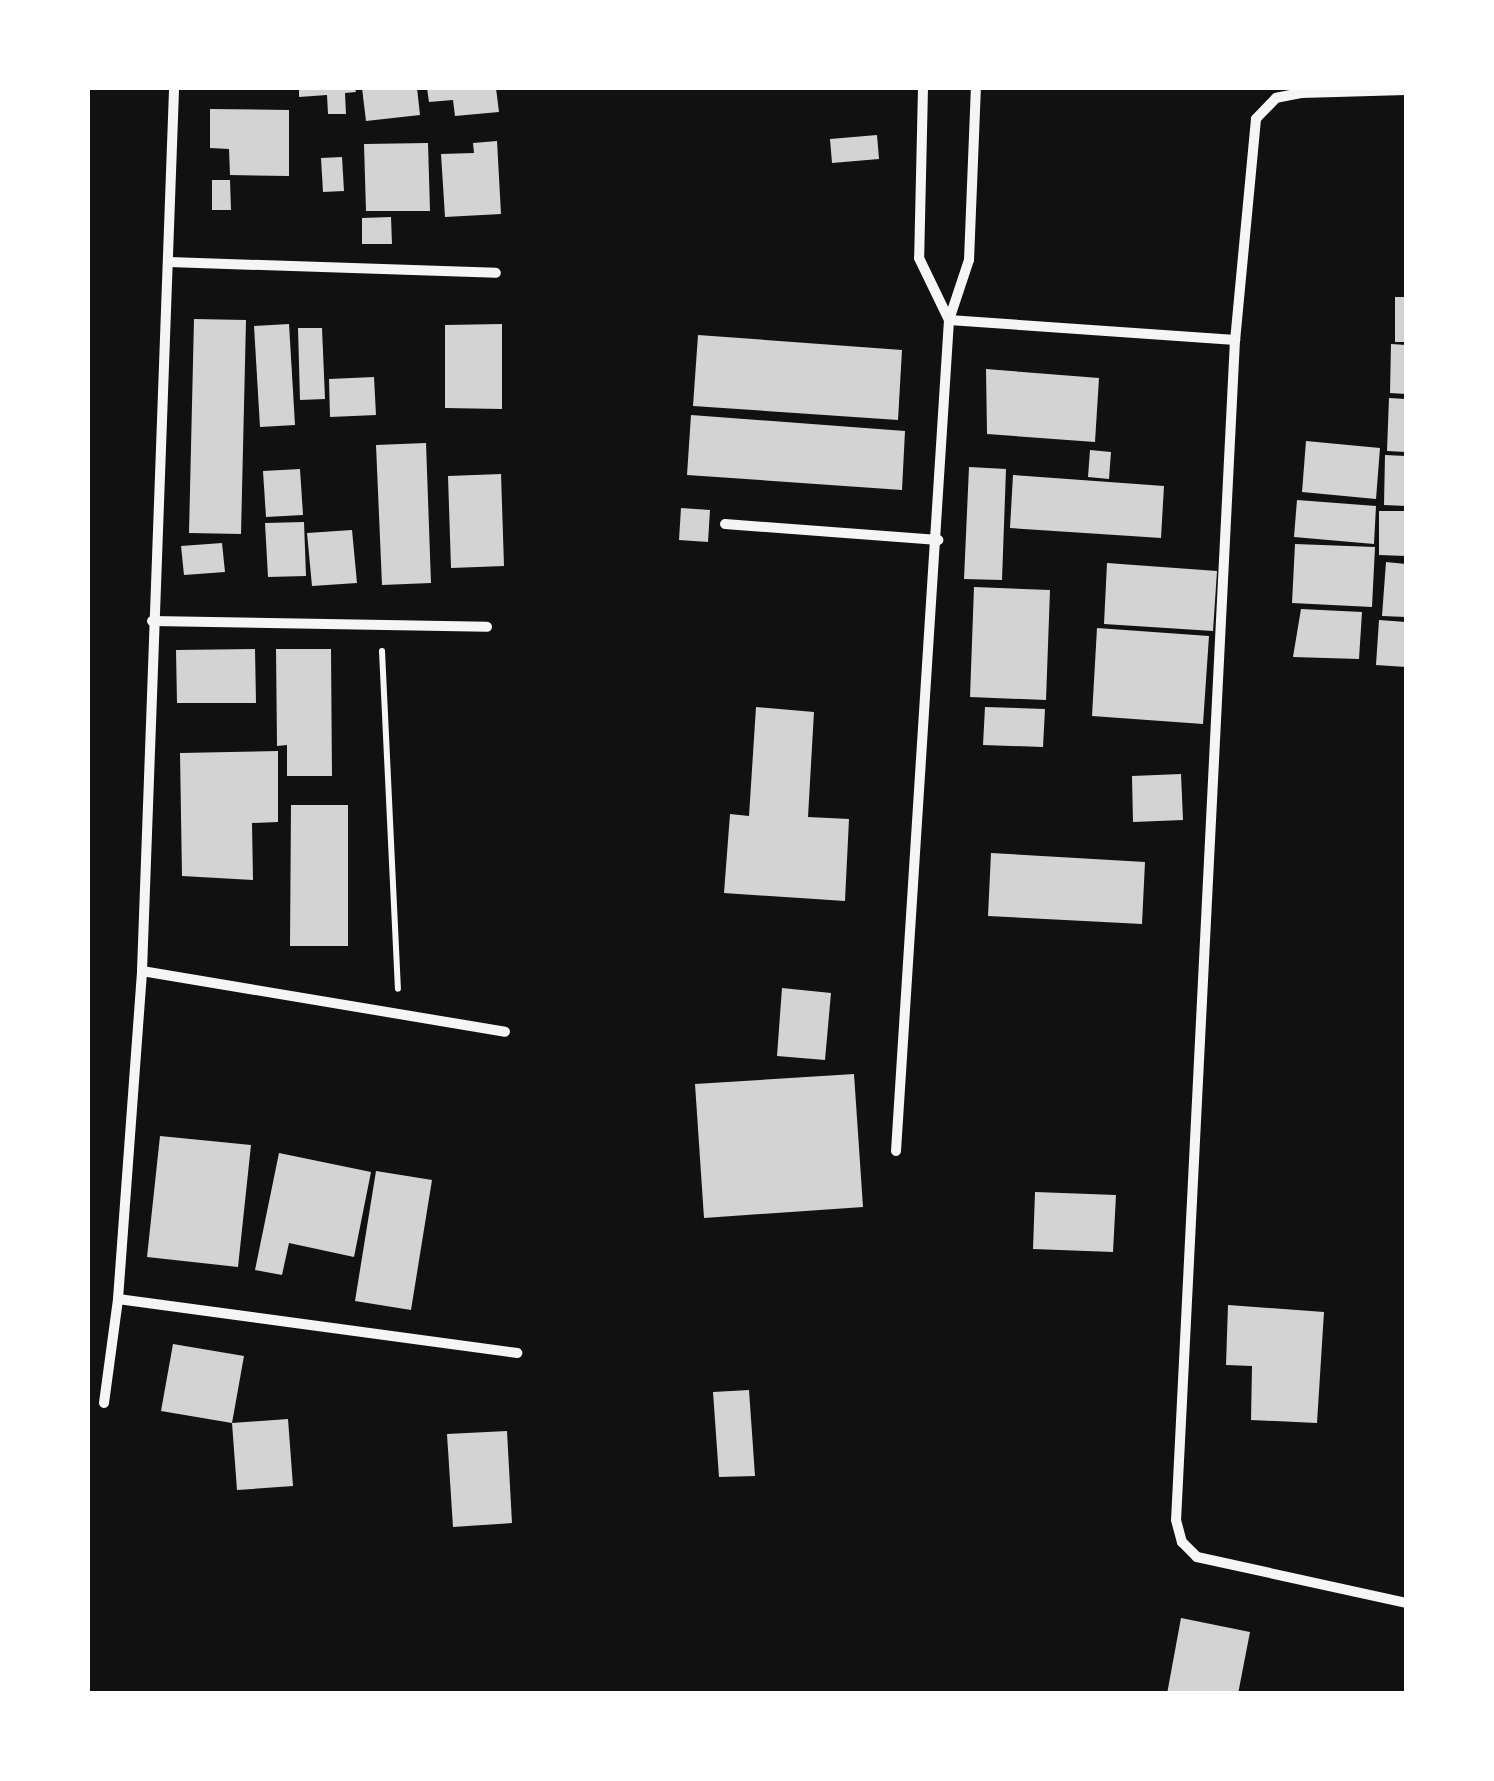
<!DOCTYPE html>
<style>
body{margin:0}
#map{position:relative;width:1494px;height:1781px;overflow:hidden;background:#111;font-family:Overpass,sans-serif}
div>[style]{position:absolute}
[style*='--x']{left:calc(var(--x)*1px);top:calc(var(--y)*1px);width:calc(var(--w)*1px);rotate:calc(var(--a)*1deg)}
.building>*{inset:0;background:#d3d3d3}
.path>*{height:6px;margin:-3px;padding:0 3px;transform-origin:3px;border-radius:3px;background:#f5f5f5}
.minor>*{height:10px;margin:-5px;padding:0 5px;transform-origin:5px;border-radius:5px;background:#f5f5f5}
span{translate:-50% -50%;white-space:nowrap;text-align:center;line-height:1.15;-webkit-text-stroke:10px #fff;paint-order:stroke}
.frame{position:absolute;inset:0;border:90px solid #fff;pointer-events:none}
</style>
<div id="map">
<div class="building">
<i style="clip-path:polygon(299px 88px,355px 88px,356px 92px,345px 93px,346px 114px,328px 114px,327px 95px,299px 97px)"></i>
<i style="clip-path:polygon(362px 88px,417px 88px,420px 115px,366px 121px)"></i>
<i style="clip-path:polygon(427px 88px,496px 88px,499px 112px,455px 116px,453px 100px,429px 102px)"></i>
<i style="clip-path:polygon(210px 109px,289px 110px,289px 176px,230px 175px,229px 149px,210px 148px)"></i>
<i style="clip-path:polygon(877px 135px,879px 159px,832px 163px,830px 139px)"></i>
<i style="clip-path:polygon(497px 141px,501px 214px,445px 217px,441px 154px,474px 153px,473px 143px)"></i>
<i style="clip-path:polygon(428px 143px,430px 211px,366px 211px,364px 144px)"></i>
<i style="clip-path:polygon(342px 157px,344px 191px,323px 192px,321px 158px)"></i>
<i style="clip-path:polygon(212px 180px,230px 180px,231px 210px,212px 210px)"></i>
<i style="clip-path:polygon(391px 217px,392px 244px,362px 244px,362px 218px)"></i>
<i style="clip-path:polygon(1395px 297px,1406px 297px,1406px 342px,1395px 342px)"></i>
<i style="clip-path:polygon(194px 319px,246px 320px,241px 534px,189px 533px)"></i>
<i style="clip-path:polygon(289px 324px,295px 425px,260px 427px,254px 326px)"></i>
<i style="clip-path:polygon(502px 324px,502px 409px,445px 408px,445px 325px)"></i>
<i style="clip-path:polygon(298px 328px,322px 328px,325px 399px,300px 400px)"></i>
<i style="clip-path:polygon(698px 335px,902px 350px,898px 420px,693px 406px)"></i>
<i style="clip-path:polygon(1391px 344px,1406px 345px,1406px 394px,1390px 393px)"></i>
<i style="clip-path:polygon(986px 369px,1099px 378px,1095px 442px,987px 434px)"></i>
<i style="clip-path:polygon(374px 377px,376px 415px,330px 417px,329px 379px)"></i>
<i style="clip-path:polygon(1389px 398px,1406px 399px,1406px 452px,1387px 451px)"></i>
<i style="clip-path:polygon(691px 415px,905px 431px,902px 490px,687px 475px)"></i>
<i style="clip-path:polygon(1306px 441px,1380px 448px,1376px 499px,1302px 492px)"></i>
<i style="clip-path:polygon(426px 443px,431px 583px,382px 585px,376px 445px)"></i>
<i style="clip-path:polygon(1090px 450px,1111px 452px,1109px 479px,1088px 477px)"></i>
<i style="clip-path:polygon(1385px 455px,1406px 456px,1406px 506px,1384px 505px)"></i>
<i style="clip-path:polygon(969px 467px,1006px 469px,1002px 580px,964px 579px)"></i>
<i style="clip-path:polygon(300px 469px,303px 515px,266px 517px,263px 471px)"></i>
<i style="clip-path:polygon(501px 474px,504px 566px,451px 568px,448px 476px)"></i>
<i style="clip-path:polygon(1013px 475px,1164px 486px,1161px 538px,1010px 528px)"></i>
<i style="clip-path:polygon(1297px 500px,1376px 506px,1374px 544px,1294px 537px)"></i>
<i style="clip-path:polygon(681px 508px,710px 510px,708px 542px,679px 540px)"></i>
<i style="clip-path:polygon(1379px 511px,1406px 511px,1406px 556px,1379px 555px)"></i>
<i style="clip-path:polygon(304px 522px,306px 576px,268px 577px,265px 523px)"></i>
<i style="clip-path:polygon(352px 530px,357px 583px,312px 586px,307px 533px)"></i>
<i style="clip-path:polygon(222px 543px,225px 572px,184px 575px,181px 546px)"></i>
<i style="clip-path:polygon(1295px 544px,1375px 547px,1372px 607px,1292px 603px)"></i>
<i style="clip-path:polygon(1386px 562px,1406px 564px,1406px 617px,1382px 616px)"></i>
<i style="clip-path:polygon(1107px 563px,1217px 571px,1213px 631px,1104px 624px)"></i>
<i style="clip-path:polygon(974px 587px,1050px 590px,1046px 700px,970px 697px)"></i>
<i style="clip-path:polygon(1301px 609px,1362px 612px,1359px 659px,1293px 657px)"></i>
<i style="clip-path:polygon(1379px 620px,1406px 622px,1406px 667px,1376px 665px)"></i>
<i style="clip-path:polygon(1097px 628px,1209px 636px,1203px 724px,1092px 716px)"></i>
<i style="clip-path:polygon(255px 649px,256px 703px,177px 703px,176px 650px)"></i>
<i style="clip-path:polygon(276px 649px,331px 649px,332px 776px,287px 776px,287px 745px,277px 746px)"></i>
<i style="clip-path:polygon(756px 707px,814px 712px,808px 817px,849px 819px,845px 901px,724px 893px,730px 814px,749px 816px)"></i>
<i style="clip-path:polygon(985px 707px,1045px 709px,1043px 747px,983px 745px)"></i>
<i style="clip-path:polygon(278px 751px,278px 822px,252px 823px,253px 880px,182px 876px,180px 753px)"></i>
<i style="clip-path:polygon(1181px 774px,1183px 820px,1133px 822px,1132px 776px)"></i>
<i style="clip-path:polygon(291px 805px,348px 805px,348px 946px,290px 946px)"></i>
<i style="clip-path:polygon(991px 853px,1145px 862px,1142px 924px,988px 916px)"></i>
<i style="clip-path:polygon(782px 988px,831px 993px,825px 1060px,777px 1056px)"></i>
<i style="clip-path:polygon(854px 1074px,863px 1207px,704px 1218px,695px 1084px)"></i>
<i style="clip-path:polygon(160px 1136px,251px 1145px,238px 1267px,147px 1257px)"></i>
<i style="clip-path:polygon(279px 1153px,371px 1172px,354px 1257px,289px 1243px,282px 1275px,255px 1270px)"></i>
<i style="clip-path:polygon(376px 1171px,432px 1180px,411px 1310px,355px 1301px)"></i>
<i style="clip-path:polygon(1035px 1192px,1116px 1195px,1113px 1252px,1033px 1249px)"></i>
<i style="clip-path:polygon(1228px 1305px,1324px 1312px,1317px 1423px,1251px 1420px,1252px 1366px,1226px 1365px)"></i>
<i style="clip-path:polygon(173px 1344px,244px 1356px,232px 1423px,161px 1411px)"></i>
<i style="clip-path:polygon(749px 1390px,755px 1476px,719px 1477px,713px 1392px)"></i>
<i style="clip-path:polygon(288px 1419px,293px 1486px,237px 1490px,232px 1423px)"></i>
<i style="clip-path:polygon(507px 1431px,512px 1523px,453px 1527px,447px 1434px)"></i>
<i style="clip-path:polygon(1181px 1618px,1250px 1632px,1238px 1694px,1167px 1694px)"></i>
</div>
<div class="path">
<i style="--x:382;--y:651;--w:338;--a:87.3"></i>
</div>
<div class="minor">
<i style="--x:923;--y:88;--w:170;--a:91.3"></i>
<i style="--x:919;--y:258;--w:69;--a:64.2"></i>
<i style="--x:1406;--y:90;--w:105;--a:178.4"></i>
<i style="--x:1301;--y:93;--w:25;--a:169"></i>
<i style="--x:1276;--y:98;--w:29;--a:134"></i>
<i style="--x:1256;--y:119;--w:222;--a:95.4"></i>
<i style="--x:1235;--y:340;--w:1181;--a:92.86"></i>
<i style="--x:1176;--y:1520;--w:23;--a:75"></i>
<i style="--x:1182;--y:1542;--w:21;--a:45"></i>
<i style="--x:1197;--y:1557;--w:214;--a:12.4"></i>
<i style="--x:169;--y:262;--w:327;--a:1.9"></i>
<i style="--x:949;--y:320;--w:287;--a:4"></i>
<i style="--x:725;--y:524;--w:214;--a:4.3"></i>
<i style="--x:152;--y:621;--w:335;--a:1"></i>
<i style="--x:142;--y:971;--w:368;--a:9.5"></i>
<i style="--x:896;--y:1151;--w:833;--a:-86.35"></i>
<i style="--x:949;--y:320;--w:63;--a:-71.6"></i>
<i style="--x:969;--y:260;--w:172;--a:-87.7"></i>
<i style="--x:118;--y:1299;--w:403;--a:7.7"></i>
<i style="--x:104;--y:1403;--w:105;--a:-82.3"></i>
<i style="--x:118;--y:1299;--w:329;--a:-85.8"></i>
<i style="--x:142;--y:971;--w:884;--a:-87.92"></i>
</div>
<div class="frame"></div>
</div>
